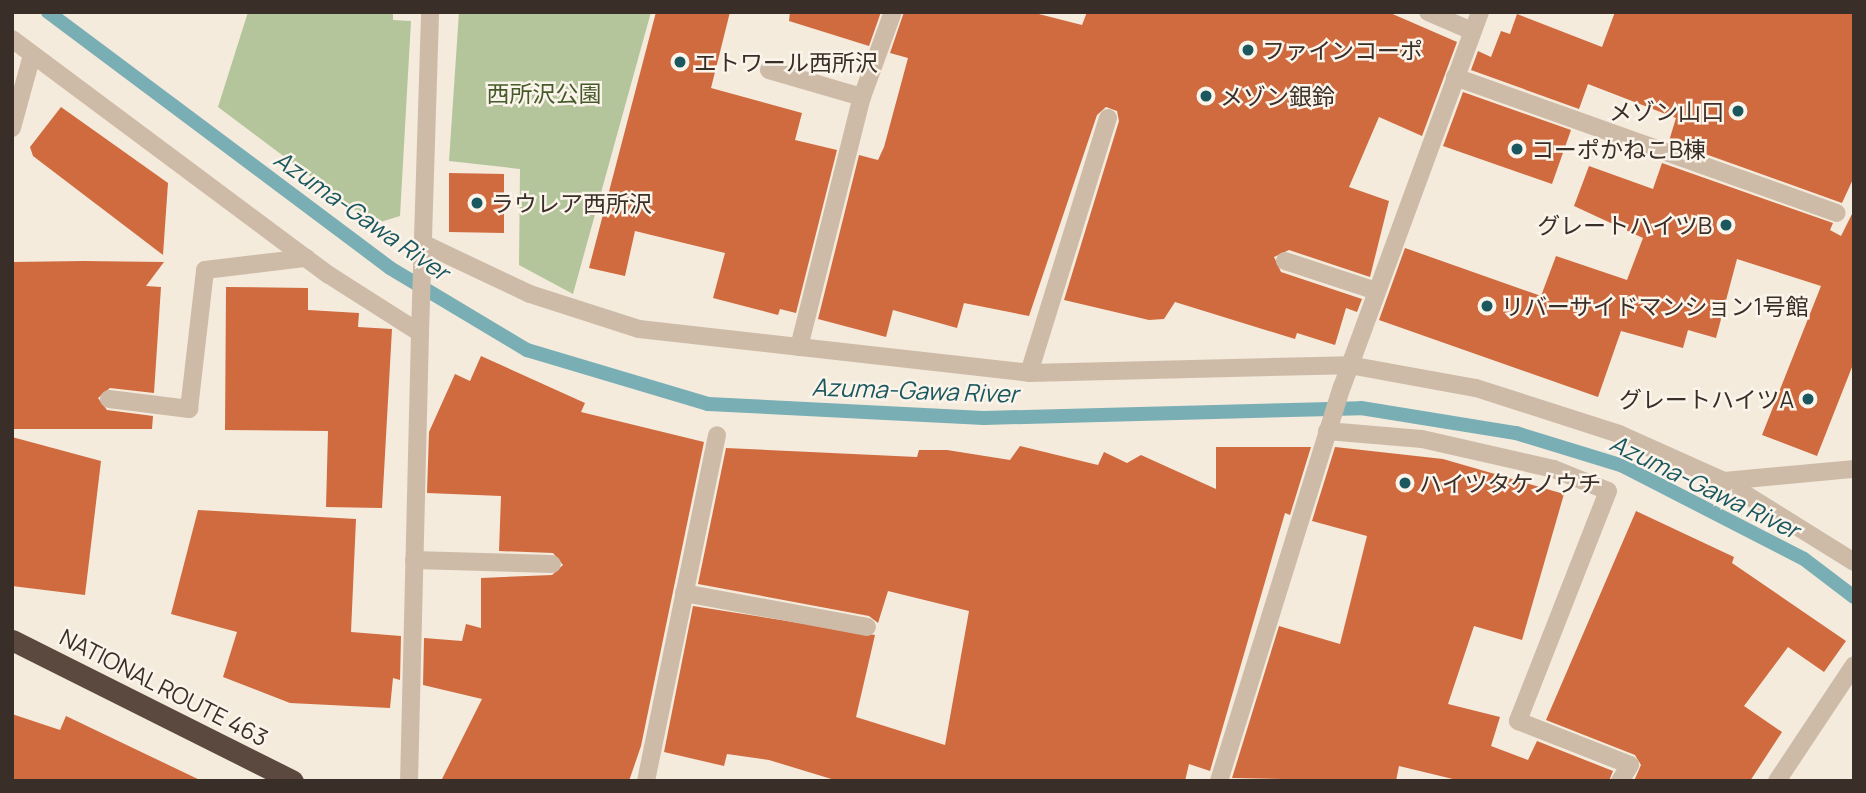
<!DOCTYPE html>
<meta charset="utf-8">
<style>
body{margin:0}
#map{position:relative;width:1866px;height:793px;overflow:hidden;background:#f4ebdd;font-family:Manrope,"Noto Sans JP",sans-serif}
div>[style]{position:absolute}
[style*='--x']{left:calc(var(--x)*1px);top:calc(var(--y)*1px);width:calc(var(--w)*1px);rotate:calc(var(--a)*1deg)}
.green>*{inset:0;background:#b4c59b}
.stream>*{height:14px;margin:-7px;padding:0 7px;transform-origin:7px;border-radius:7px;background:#79aeb4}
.building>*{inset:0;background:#d06b3f}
.lane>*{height:18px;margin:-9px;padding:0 9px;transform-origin:9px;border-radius:9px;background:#cebba7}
.street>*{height:18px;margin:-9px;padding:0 9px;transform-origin:9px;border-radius:9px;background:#cebba7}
.highway>*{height:21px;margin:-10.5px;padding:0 10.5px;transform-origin:10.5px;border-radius:10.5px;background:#5b493f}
.dots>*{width:19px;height:19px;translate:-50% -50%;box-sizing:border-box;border:4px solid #fbf4ea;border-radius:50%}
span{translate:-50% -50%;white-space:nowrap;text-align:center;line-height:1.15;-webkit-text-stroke:5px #fbf4ea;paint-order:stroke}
.poi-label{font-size:23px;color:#3a2f28}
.left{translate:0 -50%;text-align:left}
.right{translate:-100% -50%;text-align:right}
.park-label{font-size:23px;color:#465a2a}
.street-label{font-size:23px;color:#3a2f28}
.water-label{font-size:24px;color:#1a575f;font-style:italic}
.frame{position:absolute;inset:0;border:14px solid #3a2f28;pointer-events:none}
</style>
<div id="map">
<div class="green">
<i style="clip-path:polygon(248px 12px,393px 12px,393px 20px,411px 21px,400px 216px,374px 224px,218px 107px)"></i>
<i style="clip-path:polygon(459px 12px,651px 12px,573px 294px,519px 265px,520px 169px,449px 161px)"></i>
</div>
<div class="stream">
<i style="--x:48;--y:12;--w:427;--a:36.8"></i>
<i style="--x:390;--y:268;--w:160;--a:30.9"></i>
<i style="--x:527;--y:350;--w:189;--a:16.6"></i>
<i style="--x:708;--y:404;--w:276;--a:2.9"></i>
<i style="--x:984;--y:418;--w:377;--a:-1.5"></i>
<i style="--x:1361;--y:408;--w:157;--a:9.2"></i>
<i style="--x:1516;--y:433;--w:112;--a:17.1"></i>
<i style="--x:1623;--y:466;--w:203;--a:27.2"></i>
<i style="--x:1804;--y:559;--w:63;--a:37.2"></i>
</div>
<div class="building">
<i style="clip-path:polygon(656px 12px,730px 12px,711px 88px,802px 113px,795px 140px,837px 150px,796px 313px,780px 309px,778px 315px,713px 298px,725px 253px,635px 231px,625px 276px,589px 268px)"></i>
<i style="clip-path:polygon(790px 12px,881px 12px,869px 46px,789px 21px)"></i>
<i style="clip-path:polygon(904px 12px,1031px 12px,1082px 25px,1087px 12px,1388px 12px,1457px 42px,1422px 136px,1379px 117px,1349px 187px,1389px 201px,1370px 277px,1289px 250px,1274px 257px,1281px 272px,1362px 299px,1357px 312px,1346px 308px,1335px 345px,1297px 333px,1295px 339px,1175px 302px,1164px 319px,1149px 320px,1064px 300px,1119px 121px,1117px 111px,1106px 107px,1097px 115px,1029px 316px,964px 303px,957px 328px,893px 310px,886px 337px,818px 319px,859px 155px,878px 160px,884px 147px,908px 58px,890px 53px)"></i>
<i style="clip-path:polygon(1615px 12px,1854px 12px,1854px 177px,1842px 203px,1669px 141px,1676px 118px,1588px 84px,1579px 109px,1471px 70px,1478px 51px,1491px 57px,1501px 31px,1510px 34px,1517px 14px,1602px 47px)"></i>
<i style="clip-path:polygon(1463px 92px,1571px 130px,1552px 184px,1443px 146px)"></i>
<i style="clip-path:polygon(61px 107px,168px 183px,163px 255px,33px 156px,30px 147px)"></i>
<i style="clip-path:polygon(1662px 163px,1833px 223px,1830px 230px,1841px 236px,1854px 210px,1854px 362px,1817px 456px,1762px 435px,1821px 286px,1737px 259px,1716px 338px,1688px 330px,1683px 348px,1621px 331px,1598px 397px,1379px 320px,1405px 248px,1541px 296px,1556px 256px,1627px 280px,1643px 238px,1574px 206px,1589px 166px,1653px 189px)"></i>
<i style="clip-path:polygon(449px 173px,504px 174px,504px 233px,449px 232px)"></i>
<i style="clip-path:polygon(83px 261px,164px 262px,146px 286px,161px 287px,154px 393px,110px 388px,98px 398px,107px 410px,153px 416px,152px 429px,12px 429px,12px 262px)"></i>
<i style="clip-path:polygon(226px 287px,308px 288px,308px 310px,359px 313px,358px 327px,392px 329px,382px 508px,326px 507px,328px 431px,225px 430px)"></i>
<i style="clip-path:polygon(481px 356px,585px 403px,581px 412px,704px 442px,641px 746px,629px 781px,441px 781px,482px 699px,423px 685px,424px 638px,462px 641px,466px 624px,481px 628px,481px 578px,552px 575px,563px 565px,553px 553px,499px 551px,501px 496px,427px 493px,429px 432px,455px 374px,470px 381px)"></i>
<i style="clip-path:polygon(12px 437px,101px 461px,85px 595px,12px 586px)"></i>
<i style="clip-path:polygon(1020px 446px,1098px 465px,1104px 452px,1127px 463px,1141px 455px,1216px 489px,1216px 447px,1311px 447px,1290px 515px,1285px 513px,1210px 771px,1189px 764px,1185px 781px,838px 781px,769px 760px,727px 754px,724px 766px,664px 752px,693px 606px,875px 635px,856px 717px,945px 745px,969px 611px,888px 591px,878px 623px,869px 616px,698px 584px,726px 448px,917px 457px,919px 450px,947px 450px,1010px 460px)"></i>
<i style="clip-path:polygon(1335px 447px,1443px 459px,1564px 494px,1522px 640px,1474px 626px,1448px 704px,1500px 717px,1491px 746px,1528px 760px,1537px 741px,1613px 771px,1609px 781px,1461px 781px,1399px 766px,1396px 781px,1232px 778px,1279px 626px,1340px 644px,1367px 536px,1312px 521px)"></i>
<i style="clip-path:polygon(198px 510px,356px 519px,351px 632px,401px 636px,400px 680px,393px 678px,390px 708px,290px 703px,223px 677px,237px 632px,171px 614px)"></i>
<i style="clip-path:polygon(1636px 511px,1734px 557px,1732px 563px,1846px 641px,1824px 672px,1788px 647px,1744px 706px,1782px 732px,1750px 781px,1634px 781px,1641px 765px,1635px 755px,1546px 720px)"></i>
<i style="clip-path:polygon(12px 714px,60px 730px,66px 716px,202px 781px,12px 781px)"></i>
</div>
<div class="lane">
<i style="--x:1428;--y:12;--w:48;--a:23.4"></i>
<i style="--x:769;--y:70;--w:97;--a:16.2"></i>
<i style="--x:1455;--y:77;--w:405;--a:19.6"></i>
<i style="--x:12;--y:128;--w:76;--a:-74.7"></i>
<i style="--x:1285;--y:261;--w:96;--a:18.2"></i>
<i style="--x:1029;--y:373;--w:267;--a:-72.8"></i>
<i style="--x:109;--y:399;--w:81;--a:7.1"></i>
<i style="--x:189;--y:409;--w:140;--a:-83.4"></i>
<i style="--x:205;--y:270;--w:102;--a:-6.8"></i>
<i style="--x:1327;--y:431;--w:95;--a:4.8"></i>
<i style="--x:1422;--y:439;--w:135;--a:12.8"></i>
<i style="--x:1554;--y:469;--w:58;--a:22.2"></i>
<i style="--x:1608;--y:491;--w:247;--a:111.4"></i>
<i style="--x:1518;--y:721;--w:120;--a:21.4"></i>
<i style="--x:1630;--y:765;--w:19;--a:122"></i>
<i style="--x:1724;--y:481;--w:153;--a:31.9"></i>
<i style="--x:414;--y:560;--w:138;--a:1.7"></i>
<i style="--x:684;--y:593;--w:186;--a:10.5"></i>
<i style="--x:646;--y:781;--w:353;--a:-78.4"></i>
</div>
<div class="street">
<i style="--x:12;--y:39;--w:395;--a:36.7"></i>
<i style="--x:329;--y:275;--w:108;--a:32.5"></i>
<i style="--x:420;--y:333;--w:448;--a:91.4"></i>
<i style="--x:422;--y:243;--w:119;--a:25.3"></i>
<i style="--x:530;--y:294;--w:114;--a:17.8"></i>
<i style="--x:639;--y:329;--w:392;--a:6.4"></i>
<i style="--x:1029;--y:373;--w:320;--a:-1.4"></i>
<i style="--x:1349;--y:365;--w:129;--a:10.3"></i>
<i style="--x:1476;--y:388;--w:150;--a:17.8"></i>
<i style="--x:1619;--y:434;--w:115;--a:24.1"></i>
<i style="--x:1724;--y:481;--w:131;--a:-5.3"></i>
<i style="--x:420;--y:333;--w:321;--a:-88.2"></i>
<i style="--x:799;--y:347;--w:258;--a:-75.9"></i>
<i style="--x:862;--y:97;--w:90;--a:-70"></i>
<i style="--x:1219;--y:781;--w:413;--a:-72.7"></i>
<i style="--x:1342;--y:387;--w:400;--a:-69.8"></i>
<i style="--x:1777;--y:781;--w:139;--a:-56.4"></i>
</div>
<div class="highway">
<i style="--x:12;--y:640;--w:314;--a:26.6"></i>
</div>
<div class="dots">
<i style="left:1248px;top:50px;background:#1a575f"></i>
<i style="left:680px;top:62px;background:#1a575f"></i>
<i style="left:1206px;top:96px;background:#1a575f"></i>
<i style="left:1738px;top:111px;background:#1a575f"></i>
<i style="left:1517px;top:149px;background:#1a575f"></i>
<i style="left:477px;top:203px;background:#1a575f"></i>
<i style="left:1726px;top:225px;background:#1a575f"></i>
<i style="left:1487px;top:306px;background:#1a575f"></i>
<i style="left:1808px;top:399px;background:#1a575f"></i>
<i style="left:1405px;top:483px;background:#1a575f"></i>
</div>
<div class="poi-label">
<span class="left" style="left:1262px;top:50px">ファインコーポ</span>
<span class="left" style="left:694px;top:62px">エトワール西所沢</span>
<span class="left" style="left:1220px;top:96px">メゾン銀鈴</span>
<span class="right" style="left:1724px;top:111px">メゾン山口</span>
<span class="left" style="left:1531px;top:149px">コーポかねこB棟</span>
<span class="left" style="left:491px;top:203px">ラウレア西所沢</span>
<span class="right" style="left:1712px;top:225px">グレートハイツB</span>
<span class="left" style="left:1501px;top:306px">リバーサイドマンション1号館</span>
<span class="right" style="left:1794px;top:399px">グレートハイツA</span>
<span class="left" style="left:1419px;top:483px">ハイツタケノウチ</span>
</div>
<div class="park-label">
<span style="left:544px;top:93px">西所沢公園</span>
</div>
<div class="street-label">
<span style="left:164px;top:687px;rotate:27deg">NATIONAL ROUTE 463</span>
</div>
<div class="water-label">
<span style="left:362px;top:215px;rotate:35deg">Azuma-Gawa River</span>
<span style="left:915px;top:390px;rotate:2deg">Azuma-Gawa River</span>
<span style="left:1705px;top:486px;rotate:26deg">Azuma-Gawa River</span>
</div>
<div class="frame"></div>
</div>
